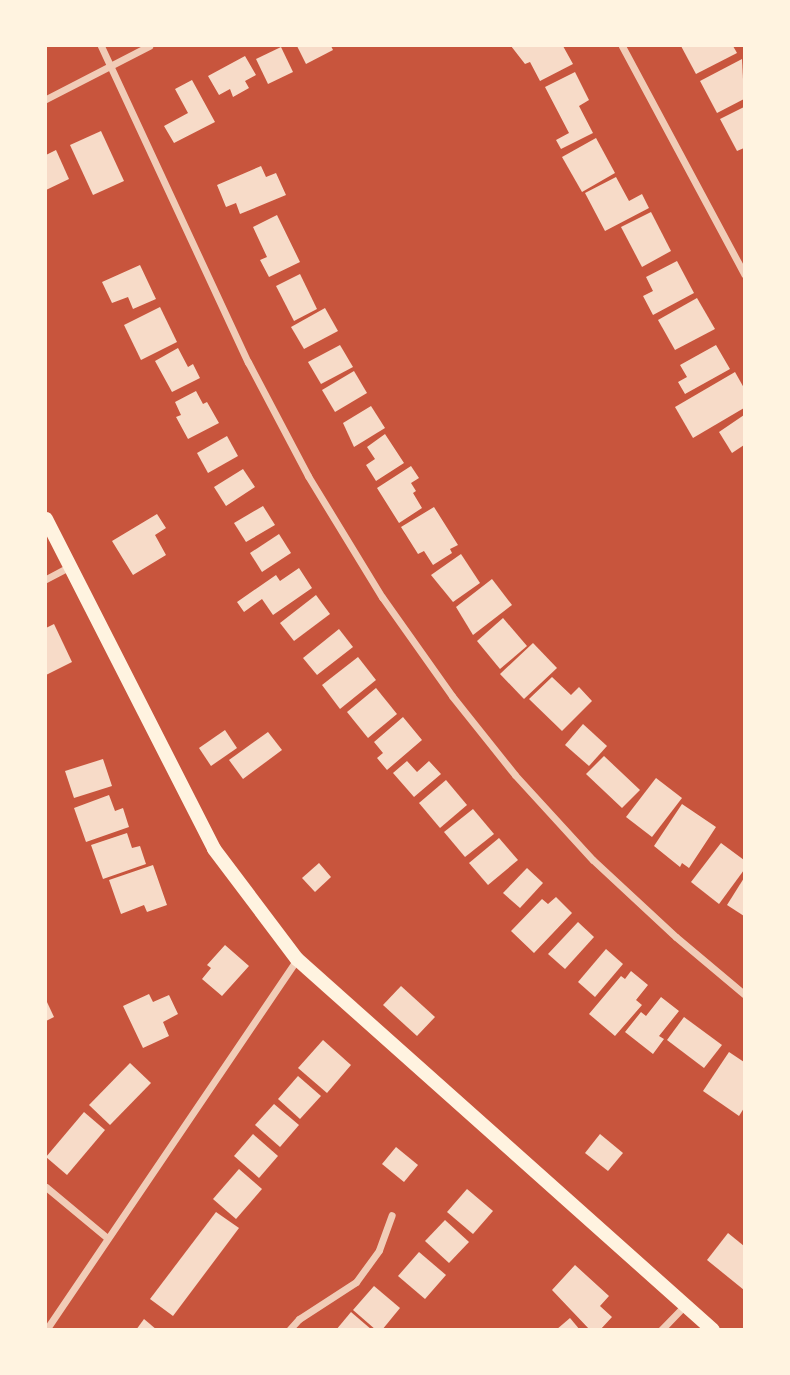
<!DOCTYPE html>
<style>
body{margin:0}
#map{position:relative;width:790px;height:1375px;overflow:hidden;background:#c8553d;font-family:Cabin,sans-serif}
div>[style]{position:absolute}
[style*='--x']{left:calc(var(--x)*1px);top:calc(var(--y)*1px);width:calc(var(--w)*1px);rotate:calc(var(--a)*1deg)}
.building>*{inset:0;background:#f7dbc8}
.minor>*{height:7px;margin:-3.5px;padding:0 3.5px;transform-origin:3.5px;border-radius:3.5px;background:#f1ccb7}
.secondary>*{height:14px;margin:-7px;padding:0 7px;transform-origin:7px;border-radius:7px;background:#fff3e0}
span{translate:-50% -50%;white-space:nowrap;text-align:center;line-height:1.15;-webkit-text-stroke:5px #fff3e0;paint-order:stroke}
.frame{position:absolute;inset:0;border:47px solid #fff3e0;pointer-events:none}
</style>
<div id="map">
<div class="building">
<i style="clip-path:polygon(297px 46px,331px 46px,333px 50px,306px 64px)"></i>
<i style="clip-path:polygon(511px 46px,563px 46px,573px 64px,540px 81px,530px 62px,525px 64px)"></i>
<i style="clip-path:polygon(681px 46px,733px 46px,737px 53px,696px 74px)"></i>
<i style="clip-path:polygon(281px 47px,293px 72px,268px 84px,256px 59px)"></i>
<i style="clip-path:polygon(245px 56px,256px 75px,245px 81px,249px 88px,233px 97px,230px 89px,219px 95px,208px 76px)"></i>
<i style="clip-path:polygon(742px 59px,744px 99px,717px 113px,700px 81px)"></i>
<i style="clip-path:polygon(575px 72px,589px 100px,579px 106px,593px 133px,561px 149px,556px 140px,569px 133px,545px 87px)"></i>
<i style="clip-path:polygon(192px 80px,215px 122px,174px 143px,164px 126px,188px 113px,175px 89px)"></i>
<i style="clip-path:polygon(744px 107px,744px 148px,737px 151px,720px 119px)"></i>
<i style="clip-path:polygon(101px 131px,124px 181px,93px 195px,70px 145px)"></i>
<i style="clip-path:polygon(596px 138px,615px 173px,582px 192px,562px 157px)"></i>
<i style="clip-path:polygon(56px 150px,69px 179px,46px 190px,46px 155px)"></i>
<i style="clip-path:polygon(261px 166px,266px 177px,276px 173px,286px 195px,240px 214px,236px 203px,226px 207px,217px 185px)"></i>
<i style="clip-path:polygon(616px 177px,629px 201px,642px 194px,649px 208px,605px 231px,585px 193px)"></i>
<i style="clip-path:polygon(651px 212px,671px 251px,642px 267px,621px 227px)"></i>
<i style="clip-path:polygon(277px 215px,300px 262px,269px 277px,260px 260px,267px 257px,253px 227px)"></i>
<i style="clip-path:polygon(677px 261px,694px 293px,653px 315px,643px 296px,653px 291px,646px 277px)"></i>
<i style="clip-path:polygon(140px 265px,156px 299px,133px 309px,128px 297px,112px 303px,102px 282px)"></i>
<i style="clip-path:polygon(300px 274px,317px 309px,294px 321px,276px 286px)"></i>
<i style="clip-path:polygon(697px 298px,715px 329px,675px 350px,658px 320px)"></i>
<i style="clip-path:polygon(160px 307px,177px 342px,141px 360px,124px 325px)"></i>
<i style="clip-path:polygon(325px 308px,338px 331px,304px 349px,291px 327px)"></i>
<i style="clip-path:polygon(340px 345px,353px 367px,321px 384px,308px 362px)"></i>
<i style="clip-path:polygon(716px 345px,730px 369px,685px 394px,678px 382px,687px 377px,680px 365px)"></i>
<i style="clip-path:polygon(178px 348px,188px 367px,193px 364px,200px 378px,172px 392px,155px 361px)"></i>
<i style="clip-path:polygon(354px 371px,367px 393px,335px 412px,322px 390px)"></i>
<i style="clip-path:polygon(735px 372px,744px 388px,744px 408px,693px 438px,675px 407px)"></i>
<i style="clip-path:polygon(196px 391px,203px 404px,207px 402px,219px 423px,188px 439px,176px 417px,181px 415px,175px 402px)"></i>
<i style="clip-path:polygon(371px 406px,385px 428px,354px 447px,343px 423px)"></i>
<i style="clip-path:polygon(744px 415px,744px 445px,732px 453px,719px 432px)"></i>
<i style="clip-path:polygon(385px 434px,404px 463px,376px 481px,366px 465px,375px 459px,367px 447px)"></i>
<i style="clip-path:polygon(227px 436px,238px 456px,208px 473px,197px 453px)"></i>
<i style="clip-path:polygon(411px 466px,419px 478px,411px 483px,416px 491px,413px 493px,422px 508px,399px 523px,377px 488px)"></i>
<i style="clip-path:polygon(243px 469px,255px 487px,226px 506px,214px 487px)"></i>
<i style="clip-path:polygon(263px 506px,275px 525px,246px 542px,234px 523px)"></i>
<i style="clip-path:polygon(434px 507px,458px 545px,450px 549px,452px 553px,433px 565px,424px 551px,418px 554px,401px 527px)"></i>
<i style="clip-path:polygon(157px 514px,166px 528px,155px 535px,166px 555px,133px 575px,112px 541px)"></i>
<i style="clip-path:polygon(279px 534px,291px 553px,262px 572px,250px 553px)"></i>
<i style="clip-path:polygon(461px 554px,480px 583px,453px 602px,431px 575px)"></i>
<i style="clip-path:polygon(299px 568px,312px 588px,273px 615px,262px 599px,244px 612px,237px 602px,276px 575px,280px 581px)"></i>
<i style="clip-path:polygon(492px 579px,512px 605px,473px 635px,456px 607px)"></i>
<i style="clip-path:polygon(316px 595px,330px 614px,294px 641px,280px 623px)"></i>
<i style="clip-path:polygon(503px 618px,527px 646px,500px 669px,477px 641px)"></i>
<i style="clip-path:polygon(54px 624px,72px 662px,46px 675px,46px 628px)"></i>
<i style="clip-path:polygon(339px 629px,353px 647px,317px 675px,303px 658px)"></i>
<i style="clip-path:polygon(533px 643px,557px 668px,524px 699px,500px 674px)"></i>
<i style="clip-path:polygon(358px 657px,376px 680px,340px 709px,322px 685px)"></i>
<i style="clip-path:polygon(552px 677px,571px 695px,579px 687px,592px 701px,562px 731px,529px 699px)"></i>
<i style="clip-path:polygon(376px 688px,397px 714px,368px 738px,347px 712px)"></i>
<i style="clip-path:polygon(403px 717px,422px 740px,387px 770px,377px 758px,383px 753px,374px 742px)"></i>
<i style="clip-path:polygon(583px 724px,607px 746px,589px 766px,565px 745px)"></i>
<i style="clip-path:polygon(225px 730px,237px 748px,211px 766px,199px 748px)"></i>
<i style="clip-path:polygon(268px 732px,282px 750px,243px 779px,229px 760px)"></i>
<i style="clip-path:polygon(604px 756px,640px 790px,622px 808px,586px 774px)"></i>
<i style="clip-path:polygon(103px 759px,112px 786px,74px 798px,65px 771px)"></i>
<i style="clip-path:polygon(407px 761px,417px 772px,429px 761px,441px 774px,414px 797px,393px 773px)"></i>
<i style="clip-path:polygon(656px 778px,682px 798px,652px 837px,626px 817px)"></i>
<i style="clip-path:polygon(446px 780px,467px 805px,440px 828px,419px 803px)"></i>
<i style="clip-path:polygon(109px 795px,115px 811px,123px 808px,129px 827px,86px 842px,74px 808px)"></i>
<i style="clip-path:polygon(682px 804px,716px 827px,689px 868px,682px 863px,680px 867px,654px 846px)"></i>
<i style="clip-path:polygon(473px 809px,494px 834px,465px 857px,444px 832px)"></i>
<i style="clip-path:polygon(127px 833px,132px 848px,140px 846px,146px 864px,103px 879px,91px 845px)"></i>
<i style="clip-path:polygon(499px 838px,518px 860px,488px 885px,469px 863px)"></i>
<i style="clip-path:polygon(721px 843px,744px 860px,744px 870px,719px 904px,691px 882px)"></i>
<i style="clip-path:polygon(319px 863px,331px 877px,315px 892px,302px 878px)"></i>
<i style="clip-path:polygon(153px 865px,167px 905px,147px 912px,144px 905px,121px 914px,109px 880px)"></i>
<i style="clip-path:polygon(527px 868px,543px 883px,520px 908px,503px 893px)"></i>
<i style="clip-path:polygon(744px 878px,744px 916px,727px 905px)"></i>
<i style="clip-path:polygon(556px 897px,572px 913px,534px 953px,511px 931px,542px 899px,548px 904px)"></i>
<i style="clip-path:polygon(578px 922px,594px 937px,565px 969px,548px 954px)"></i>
<i style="clip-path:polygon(225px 945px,249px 966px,222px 996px,202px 979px,211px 968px,207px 965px)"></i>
<i style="clip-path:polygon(606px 949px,623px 964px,595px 997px,578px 982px)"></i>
<i style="clip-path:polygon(631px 971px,648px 985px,636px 1000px,642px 1005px,615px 1036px,589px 1014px,621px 976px,625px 979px)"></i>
<i style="clip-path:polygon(401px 986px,435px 1017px,417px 1036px,383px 1005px)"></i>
<i style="clip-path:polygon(149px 994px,153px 1002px,169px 995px,178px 1014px,163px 1022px,169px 1036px,143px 1048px,123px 1006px)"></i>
<i style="clip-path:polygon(661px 997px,679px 1011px,659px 1036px,664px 1039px,653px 1054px,625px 1032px,641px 1012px,646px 1016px)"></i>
<i style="clip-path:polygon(46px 1000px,54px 1017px,46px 1021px)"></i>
<i style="clip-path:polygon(684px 1017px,722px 1045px,704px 1068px,667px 1040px)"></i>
<i style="clip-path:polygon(323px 1040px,351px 1065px,327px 1093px,298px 1068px)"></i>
<i style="clip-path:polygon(729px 1052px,744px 1062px,744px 1108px,739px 1116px,703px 1091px)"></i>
<i style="clip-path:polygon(130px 1063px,151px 1083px,110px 1125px,89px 1105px)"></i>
<i style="clip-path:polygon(298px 1076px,321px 1096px,300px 1119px,278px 1099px)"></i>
<i style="clip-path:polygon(274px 1104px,299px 1125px,280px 1147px,255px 1125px)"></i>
<i style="clip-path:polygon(84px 1112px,105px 1130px,67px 1175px,46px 1157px)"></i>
<i style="clip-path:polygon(253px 1134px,278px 1156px,259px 1178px,234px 1156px)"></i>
<i style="clip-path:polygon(600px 1134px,623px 1153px,608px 1171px,585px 1153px)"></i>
<i style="clip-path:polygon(396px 1147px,418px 1165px,404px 1182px,382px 1164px)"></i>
<i style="clip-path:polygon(239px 1169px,262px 1189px,236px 1219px,213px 1199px)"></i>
<i style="clip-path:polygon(467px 1189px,493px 1211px,473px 1234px,447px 1212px)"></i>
<i style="clip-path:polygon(216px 1212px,239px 1228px,173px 1316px,150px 1299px)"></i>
<i style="clip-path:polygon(445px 1220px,469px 1242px,449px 1263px,425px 1241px)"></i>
<i style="clip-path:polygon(728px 1233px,744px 1246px,744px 1290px,707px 1260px)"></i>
<i style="clip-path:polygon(419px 1252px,446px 1275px,425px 1299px,398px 1276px)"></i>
<i style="clip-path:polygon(575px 1265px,609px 1296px,600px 1306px,612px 1317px,600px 1330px,590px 1330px,552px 1290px)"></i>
<i style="clip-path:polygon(374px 1286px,400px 1308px,382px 1330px,376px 1330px,353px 1310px)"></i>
<i style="clip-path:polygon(351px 1312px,372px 1330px,336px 1330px)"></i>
<i style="clip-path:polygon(570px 1318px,580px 1330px,556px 1330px)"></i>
<i style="clip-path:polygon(144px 1319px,157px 1330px,136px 1330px)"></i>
</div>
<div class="minor">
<i style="--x:101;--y:46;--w:349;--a:65.1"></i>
<i style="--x:248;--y:362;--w:129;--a:62.2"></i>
<i style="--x:308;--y:476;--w:142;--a:58.6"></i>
<i style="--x:382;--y:597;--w:121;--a:54.7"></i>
<i style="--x:452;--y:696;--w:101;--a:51.4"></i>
<i style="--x:515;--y:775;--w:115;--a:47.5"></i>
<i style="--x:593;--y:860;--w:113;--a:42.9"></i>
<i style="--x:676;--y:937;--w:89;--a:40"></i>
<i style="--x:622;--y:46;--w:259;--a:61.8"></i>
<i style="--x:46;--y:99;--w:116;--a:-27.2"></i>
<i style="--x:46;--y:579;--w:26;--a:-28"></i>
<i style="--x:46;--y:1187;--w:78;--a:39.8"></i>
<i style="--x:46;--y:1330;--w:448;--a:-55.9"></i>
<i style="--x:289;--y:1330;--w:15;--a:-48"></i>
<i style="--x:299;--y:1319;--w:68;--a:-33"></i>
<i style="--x:356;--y:1282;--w:39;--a:-54"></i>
<i style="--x:379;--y:1250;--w:37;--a:-70"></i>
<i style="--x:661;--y:1330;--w:35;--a:-46"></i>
</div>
<div class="secondary">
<i style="--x:46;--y:519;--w:370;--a:63"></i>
<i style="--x:214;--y:849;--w:138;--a:53"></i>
<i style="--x:297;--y:959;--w:557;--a:41.73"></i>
</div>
<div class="frame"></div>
</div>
